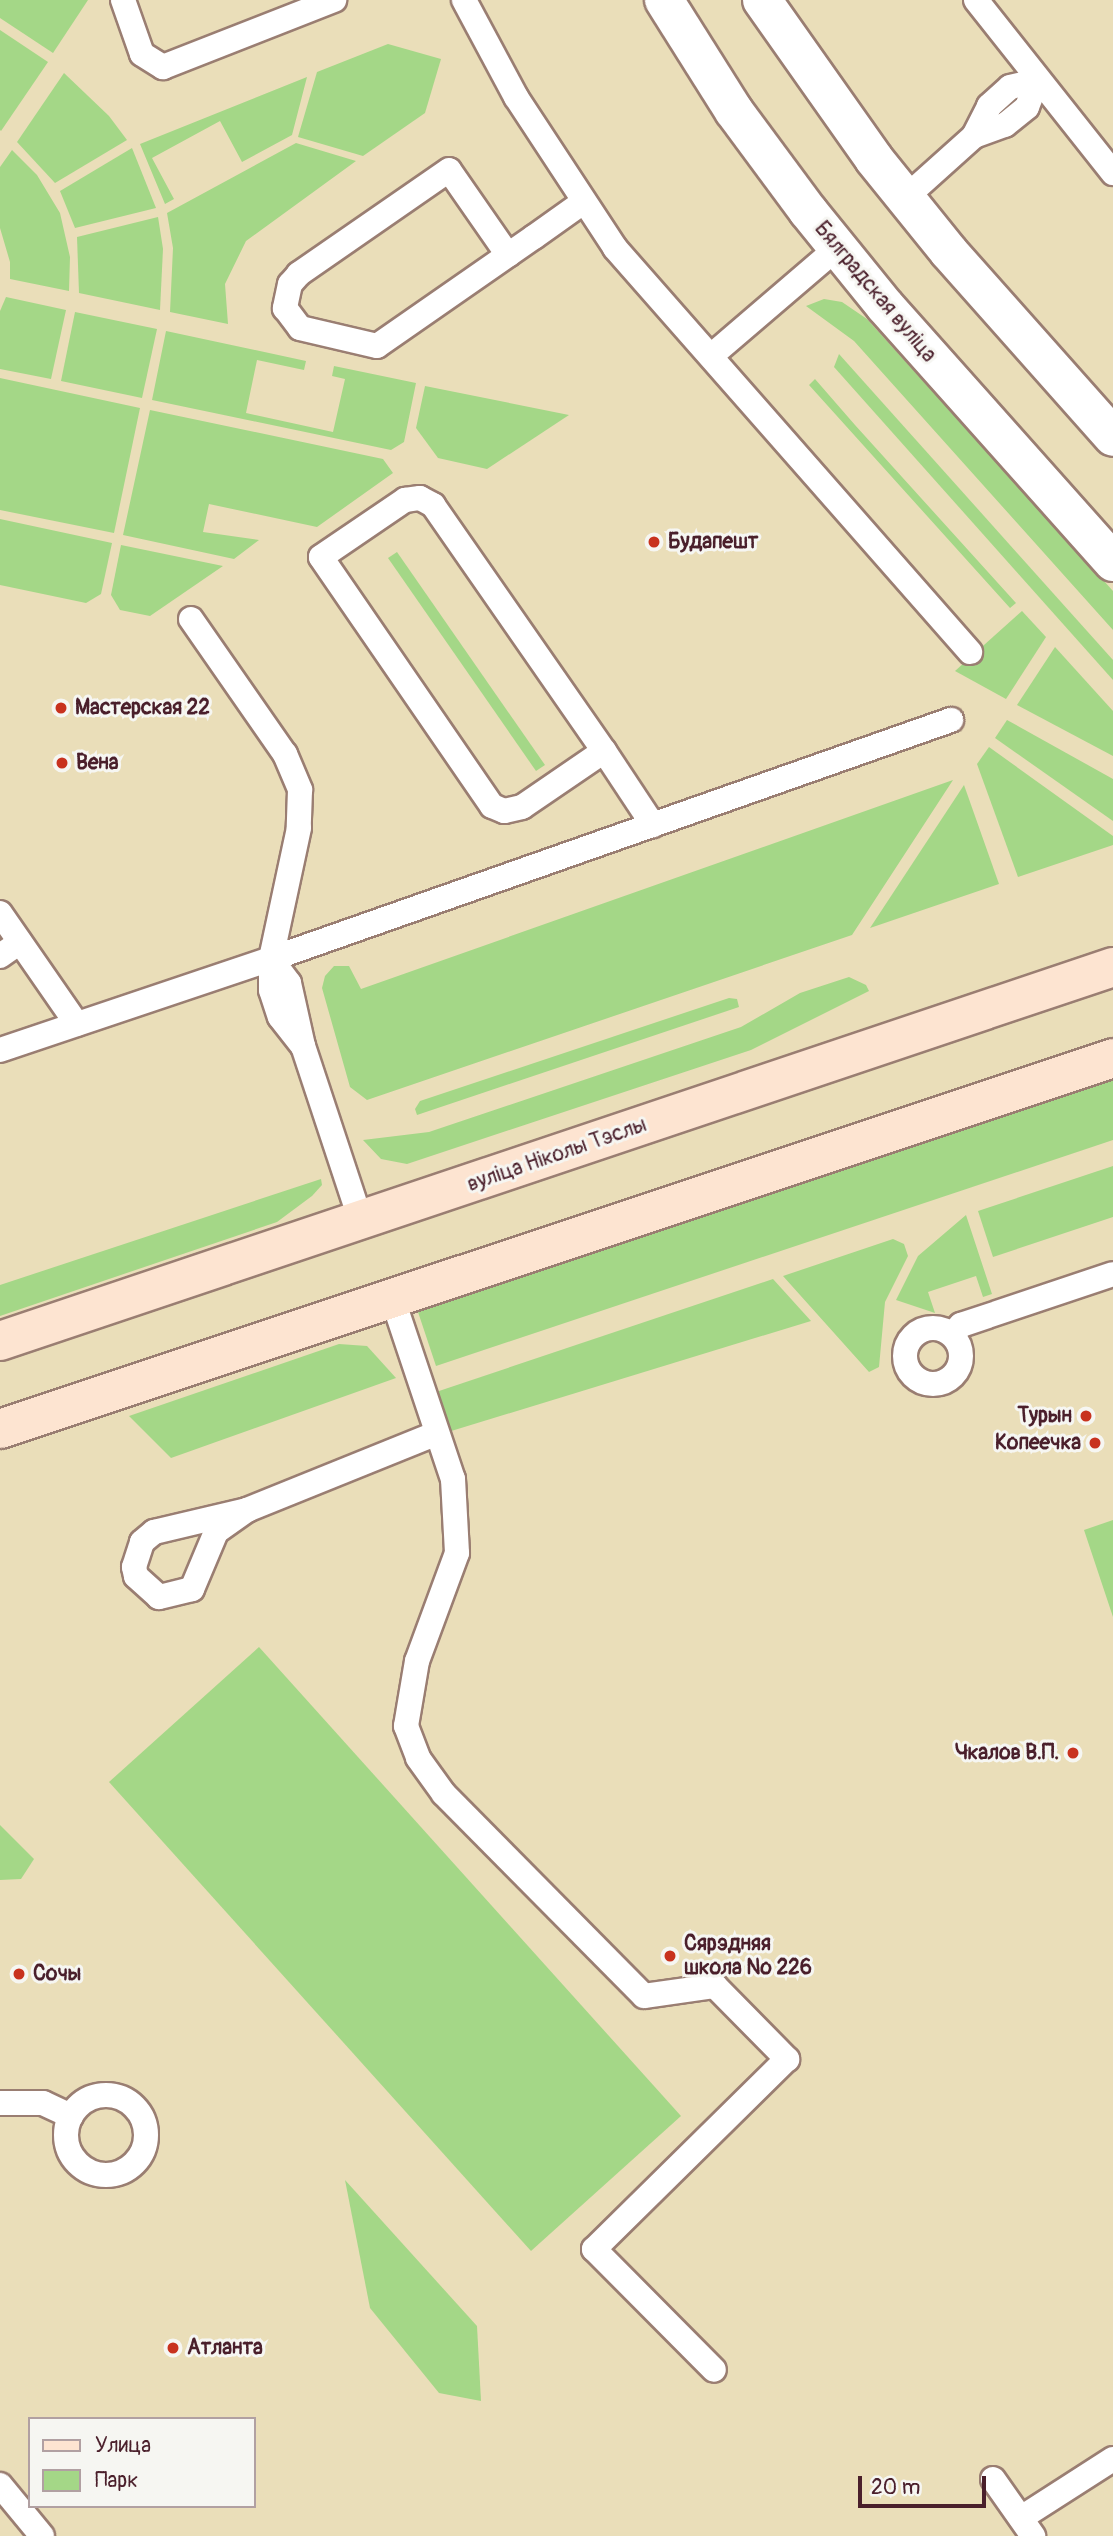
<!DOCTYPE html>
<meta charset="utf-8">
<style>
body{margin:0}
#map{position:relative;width:1113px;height:2536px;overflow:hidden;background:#eadeb9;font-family:Pangolin,sans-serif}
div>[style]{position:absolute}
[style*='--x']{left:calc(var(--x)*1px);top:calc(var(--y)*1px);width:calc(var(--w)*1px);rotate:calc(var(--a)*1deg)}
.green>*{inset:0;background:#a4d787}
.roads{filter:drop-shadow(2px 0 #9a7e72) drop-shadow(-2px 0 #9a7e72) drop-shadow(0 2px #9a7e72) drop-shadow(0 -2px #9a7e72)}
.service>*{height:24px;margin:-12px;padding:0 12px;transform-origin:12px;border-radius:12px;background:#fff}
.service>.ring{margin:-12px;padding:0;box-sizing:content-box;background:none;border:24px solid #fff;border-radius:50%}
.tertiary>*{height:38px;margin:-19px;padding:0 19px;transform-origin:19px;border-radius:19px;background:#fff}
.secondary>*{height:38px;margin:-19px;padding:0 19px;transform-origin:19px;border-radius:19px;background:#fde4d1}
.dots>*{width:19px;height:19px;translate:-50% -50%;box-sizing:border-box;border:4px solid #f6f6f2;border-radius:50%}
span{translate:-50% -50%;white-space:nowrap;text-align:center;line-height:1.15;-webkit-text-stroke:6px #f6f6f2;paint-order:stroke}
.street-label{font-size:21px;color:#4a1f2b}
.poi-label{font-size:21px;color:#4a1f2b;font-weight:700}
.left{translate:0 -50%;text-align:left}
.right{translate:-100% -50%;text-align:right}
.legend{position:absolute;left:28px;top:2417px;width:228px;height:91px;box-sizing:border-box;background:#f6f6f2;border:2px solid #b1a0a2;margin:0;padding:9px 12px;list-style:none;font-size:21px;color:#4a1f2b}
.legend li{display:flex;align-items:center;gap:14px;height:35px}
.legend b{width:35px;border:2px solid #b1a0a2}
.scale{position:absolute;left:858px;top:2476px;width:128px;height:32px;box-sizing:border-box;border:4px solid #4a1f2b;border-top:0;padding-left:9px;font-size:21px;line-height:24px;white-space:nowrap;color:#4a1f2b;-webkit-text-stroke:5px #f6f6f2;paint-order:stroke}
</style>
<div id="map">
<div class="green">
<i style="clip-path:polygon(0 0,88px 0,53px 53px,0 18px)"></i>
<i style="clip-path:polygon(0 30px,48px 62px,1px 131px,0 130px)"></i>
<i style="clip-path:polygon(388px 44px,441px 59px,425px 113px,363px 156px,298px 137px,317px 72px)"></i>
<i style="clip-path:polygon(64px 73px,109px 116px,127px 140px,55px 183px,17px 142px)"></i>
<i style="clip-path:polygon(307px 77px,292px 135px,242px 162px,220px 121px,152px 158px,174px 199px,165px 204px,140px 144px)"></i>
<i style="clip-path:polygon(296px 143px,356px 161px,246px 241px,225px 284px,228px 324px,170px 312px,173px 248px,167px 213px)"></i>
<i style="clip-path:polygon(132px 148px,156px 208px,75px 228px,60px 191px)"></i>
<i style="clip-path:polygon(12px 150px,37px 175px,60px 213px,70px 257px,69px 291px,10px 279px,10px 262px,0 228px,0 167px)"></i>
<i style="clip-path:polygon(158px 217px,163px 249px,160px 310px,79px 293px,77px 237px)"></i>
<i style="clip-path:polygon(6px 297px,66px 310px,51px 379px,0 369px,0 311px)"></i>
<i style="clip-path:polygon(824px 299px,842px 302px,867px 319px,1113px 591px,1113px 630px,854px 341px,806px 306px)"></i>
<i style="clip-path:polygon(75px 312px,157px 329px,142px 398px,61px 381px)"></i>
<i style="clip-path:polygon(166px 331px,306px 361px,304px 370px,257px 360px,246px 413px,333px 432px,345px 379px,332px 376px,334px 366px,416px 383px,404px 442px,391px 450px,152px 400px)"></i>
<i style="clip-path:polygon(839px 354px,1113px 660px,1113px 680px,834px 367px)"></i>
<i style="clip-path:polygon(0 378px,140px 408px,114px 533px,0 510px)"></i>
<i style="clip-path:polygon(815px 379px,855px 425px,1016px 603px,1010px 608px,809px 385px)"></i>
<i style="clip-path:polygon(425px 386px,569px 415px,487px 469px,438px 458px,416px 428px)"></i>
<i style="clip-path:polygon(150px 410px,383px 459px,393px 473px,317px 527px,209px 504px,203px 532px,259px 540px,234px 559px,123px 535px)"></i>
<i style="clip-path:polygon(0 519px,112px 543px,101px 594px,86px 603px,0 585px)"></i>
<i style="clip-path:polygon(121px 545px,223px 566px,150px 616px,120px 610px,111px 595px)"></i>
<i style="clip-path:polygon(397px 552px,545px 765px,536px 771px,388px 558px)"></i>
<i style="clip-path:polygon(1022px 611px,1046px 637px,1006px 699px,955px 671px)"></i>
<i style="clip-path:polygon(1055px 647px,1113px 711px,1113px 756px,1017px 705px)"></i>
<i style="clip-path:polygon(1007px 720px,1113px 779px,1113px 821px,995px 738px)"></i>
<i style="clip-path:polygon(989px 747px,1113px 836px,1113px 845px,1018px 877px,977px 764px)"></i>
<i style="clip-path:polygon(953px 780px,852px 935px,367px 1100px,350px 1087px,322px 988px,325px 976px,334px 966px,349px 966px,361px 989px)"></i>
<i style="clip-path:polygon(964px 785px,999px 884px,870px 928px)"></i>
<i style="clip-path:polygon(849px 977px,866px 985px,869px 991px,751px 1050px,407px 1164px,381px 1159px,363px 1140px,429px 1132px,741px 1027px,800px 993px)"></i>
<i style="clip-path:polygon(729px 998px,737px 999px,739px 1007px,417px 1115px,415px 1109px,420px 1101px)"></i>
<i style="clip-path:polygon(1113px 1079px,1113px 1140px,436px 1366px,418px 1312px)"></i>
<i style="clip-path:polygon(1113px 1166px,1113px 1217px,993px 1257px,978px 1211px)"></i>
<i style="clip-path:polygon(321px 1179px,322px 1185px,312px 1196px,277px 1222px,0 1316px,0 1285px)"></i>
<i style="clip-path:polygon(966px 1215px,992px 1294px,983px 1297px,976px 1276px,928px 1292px,935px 1313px,896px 1300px,918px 1256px)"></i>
<i style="clip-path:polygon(893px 1239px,904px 1244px,908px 1256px,885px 1302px,879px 1367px,869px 1372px,783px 1276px)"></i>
<i style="clip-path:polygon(773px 1279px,811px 1321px,448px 1432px,436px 1392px)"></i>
<i style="clip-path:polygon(339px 1344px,367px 1346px,396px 1378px,171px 1458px,129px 1416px)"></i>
<i style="clip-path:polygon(1113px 1520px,1113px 1617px,1084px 1530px)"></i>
<i style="clip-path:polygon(259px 1647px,681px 2116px,531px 2251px,109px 1782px)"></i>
<i style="clip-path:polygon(0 1825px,34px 1859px,21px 1879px,0 1880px)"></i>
<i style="clip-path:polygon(345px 2180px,477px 2326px,481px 2401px,439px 2393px,370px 2308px)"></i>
</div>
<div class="roads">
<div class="service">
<i style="--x:123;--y:0;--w:57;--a:70.6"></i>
<i style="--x:142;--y:54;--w:25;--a:32"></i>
<i style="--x:163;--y:67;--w:184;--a:-21.4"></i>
<i style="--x:464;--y:0;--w:110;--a:61.8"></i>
<i style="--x:516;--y:97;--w:181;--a:56.7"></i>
<i style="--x:615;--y:248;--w:538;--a:48.69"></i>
<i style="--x:976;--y:0;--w:221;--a:51.6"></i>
<i style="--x:974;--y:136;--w:34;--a:-63"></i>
<i style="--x:989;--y:106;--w:28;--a:-42"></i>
<i style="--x:1010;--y:87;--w:28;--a:-13"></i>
<i style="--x:905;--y:198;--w:93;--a:-41.9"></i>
<i style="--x:974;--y:136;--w:33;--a:-20"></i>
<i style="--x:1005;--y:125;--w:28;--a:-39"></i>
<i style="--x:1027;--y:107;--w:28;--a:-69"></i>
<i style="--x:508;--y:255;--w:103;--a:-124.8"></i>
<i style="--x:449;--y:170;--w:183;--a:145.3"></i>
<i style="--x:299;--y:274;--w:13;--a:132"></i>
<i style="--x:290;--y:284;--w:25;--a:102"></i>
<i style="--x:285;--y:308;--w:25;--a:53"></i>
<i style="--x:300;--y:328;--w:79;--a:13.2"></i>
<i style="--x:377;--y:346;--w:191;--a:-34.8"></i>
<i style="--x:534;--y:237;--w:60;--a:-35.5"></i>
<i style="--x:711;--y:356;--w:167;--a:-40.6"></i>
<i style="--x:191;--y:619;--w:165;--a:55.2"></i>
<i style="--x:285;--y:754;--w:39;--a:67"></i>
<i style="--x:300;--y:790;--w:38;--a:92"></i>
<i style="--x:299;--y:828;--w:134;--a:102.1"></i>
<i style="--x:271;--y:959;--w:31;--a:90"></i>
<i style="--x:271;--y:990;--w:28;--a:72"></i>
<i style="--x:280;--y:1017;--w:37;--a:52"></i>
<i style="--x:604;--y:751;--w:99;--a:145.7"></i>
<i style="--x:522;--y:807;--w:18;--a:167"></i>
<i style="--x:504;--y:811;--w:13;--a:-157"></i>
<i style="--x:492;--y:806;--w:302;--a:-124.5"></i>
<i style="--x:321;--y:557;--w:102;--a:-34.2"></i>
<i style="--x:405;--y:500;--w:15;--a:-8"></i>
<i style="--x:420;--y:498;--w:15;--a:28"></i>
<i style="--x:433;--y:505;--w:300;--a:55.2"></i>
<i style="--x:604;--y:751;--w:89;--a:56.5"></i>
<i style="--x:0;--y:913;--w:135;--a:55.3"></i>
<i style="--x:0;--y:956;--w:24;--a:-35"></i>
<i style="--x:271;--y:959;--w:30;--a:53"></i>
<i style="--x:289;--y:983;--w:65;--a:77.5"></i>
<i style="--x:303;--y:1046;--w:184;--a:71.7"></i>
<i style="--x:0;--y:1050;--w:286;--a:-18.6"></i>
<i style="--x:271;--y:959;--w:721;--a:-19.37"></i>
<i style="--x:392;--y:1297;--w:192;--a:71.5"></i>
<i style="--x:453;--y:1479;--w:74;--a:86.9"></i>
<i style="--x:457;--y:1553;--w:115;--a:110.3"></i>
<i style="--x:417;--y:1661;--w:66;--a:99.6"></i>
<i style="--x:406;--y:1726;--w:34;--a:69"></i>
<i style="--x:418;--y:1758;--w:44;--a:54.2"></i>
<i style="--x:444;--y:1794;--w:284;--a:45.3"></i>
<i style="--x:644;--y:1996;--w:72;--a:-8"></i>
<i style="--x:715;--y:1986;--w:103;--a:45.4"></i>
<i style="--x:787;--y:2059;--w:271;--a:135.4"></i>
<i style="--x:594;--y:2249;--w:170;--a:45.2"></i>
<i class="ring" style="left:905px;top:1328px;width:32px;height:32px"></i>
<i style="--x:952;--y:1334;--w:13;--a:-45"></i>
<i style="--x:961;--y:1325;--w:160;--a:-18.5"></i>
<i style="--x:247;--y:1510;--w:38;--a:145"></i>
<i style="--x:216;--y:1532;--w:62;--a:112.8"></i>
<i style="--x:192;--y:1589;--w:34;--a:166"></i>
<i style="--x:159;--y:1597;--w:31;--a:-138"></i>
<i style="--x:136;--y:1576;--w:9;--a:-103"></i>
<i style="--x:134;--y:1567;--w:26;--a:-72"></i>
<i style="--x:142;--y:1542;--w:16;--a:-40"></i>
<i style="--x:154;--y:1532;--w:96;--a:-13.3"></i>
<i style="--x:247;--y:1510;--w:203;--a:-22"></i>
<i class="ring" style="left:66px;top:2095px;width:56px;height:56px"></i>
<i style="--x:0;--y:2103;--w:43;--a:0"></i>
<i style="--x:43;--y:2103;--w:31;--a:25"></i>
<i style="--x:993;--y:2479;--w:70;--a:54.9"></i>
<i style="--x:0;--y:2485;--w:66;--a:50.5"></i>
<i style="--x:1021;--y:2518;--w:109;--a:-32.7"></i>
</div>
<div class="tertiary">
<i style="--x:664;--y:0;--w:131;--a:57.8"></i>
<i style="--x:734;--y:111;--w:124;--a:53.5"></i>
<i style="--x:808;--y:211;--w:122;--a:51"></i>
<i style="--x:885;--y:306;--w:343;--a:48.3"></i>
<i style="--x:762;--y:0;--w:194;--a:54.8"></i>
<i style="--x:874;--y:159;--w:119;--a:51.1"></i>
<i style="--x:949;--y:252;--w:247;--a:48.4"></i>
</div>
<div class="secondary">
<i style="--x:0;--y:1341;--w:1174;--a:-18.57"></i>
<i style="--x:0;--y:1429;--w:1173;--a:-18.43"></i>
</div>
</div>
<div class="dots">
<i style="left:654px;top:542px;background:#c8321e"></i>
<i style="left:61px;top:708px;background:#c8321e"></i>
<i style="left:62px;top:763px;background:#c8321e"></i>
<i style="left:1086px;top:1416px;background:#c8321e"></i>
<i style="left:1095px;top:1443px;background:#c8321e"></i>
<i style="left:1073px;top:1753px;background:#c8321e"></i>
<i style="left:670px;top:1956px;background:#c8321e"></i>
<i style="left:19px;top:1974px;background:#c8321e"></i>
<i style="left:173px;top:2348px;background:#c8321e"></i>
</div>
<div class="street-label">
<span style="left:875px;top:292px;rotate:50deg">Бялградская вуліца</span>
<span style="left:557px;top:1155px;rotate:-19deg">вуліца Ніколы Тэслы</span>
</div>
<div class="poi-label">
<span class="left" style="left:668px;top:542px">Будапешт</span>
<span class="left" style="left:75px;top:708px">Мастерская 22</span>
<span class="left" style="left:76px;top:763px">Вена</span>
<span class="right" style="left:1072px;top:1416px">Турын</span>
<span class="right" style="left:1081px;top:1443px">Копеечка</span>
<span class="right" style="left:1059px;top:1753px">Чкалов В.П.</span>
<span class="left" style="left:684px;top:1956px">Сярэдняя<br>школа № 226</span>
<span class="left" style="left:33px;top:1974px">Сочы</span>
<span class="left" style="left:187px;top:2348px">Атланта</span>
</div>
<ul class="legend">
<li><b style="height:9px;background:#fde4d1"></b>Улица</li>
<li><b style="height:19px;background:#a4d787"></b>Парк</li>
</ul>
<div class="scale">20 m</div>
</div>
